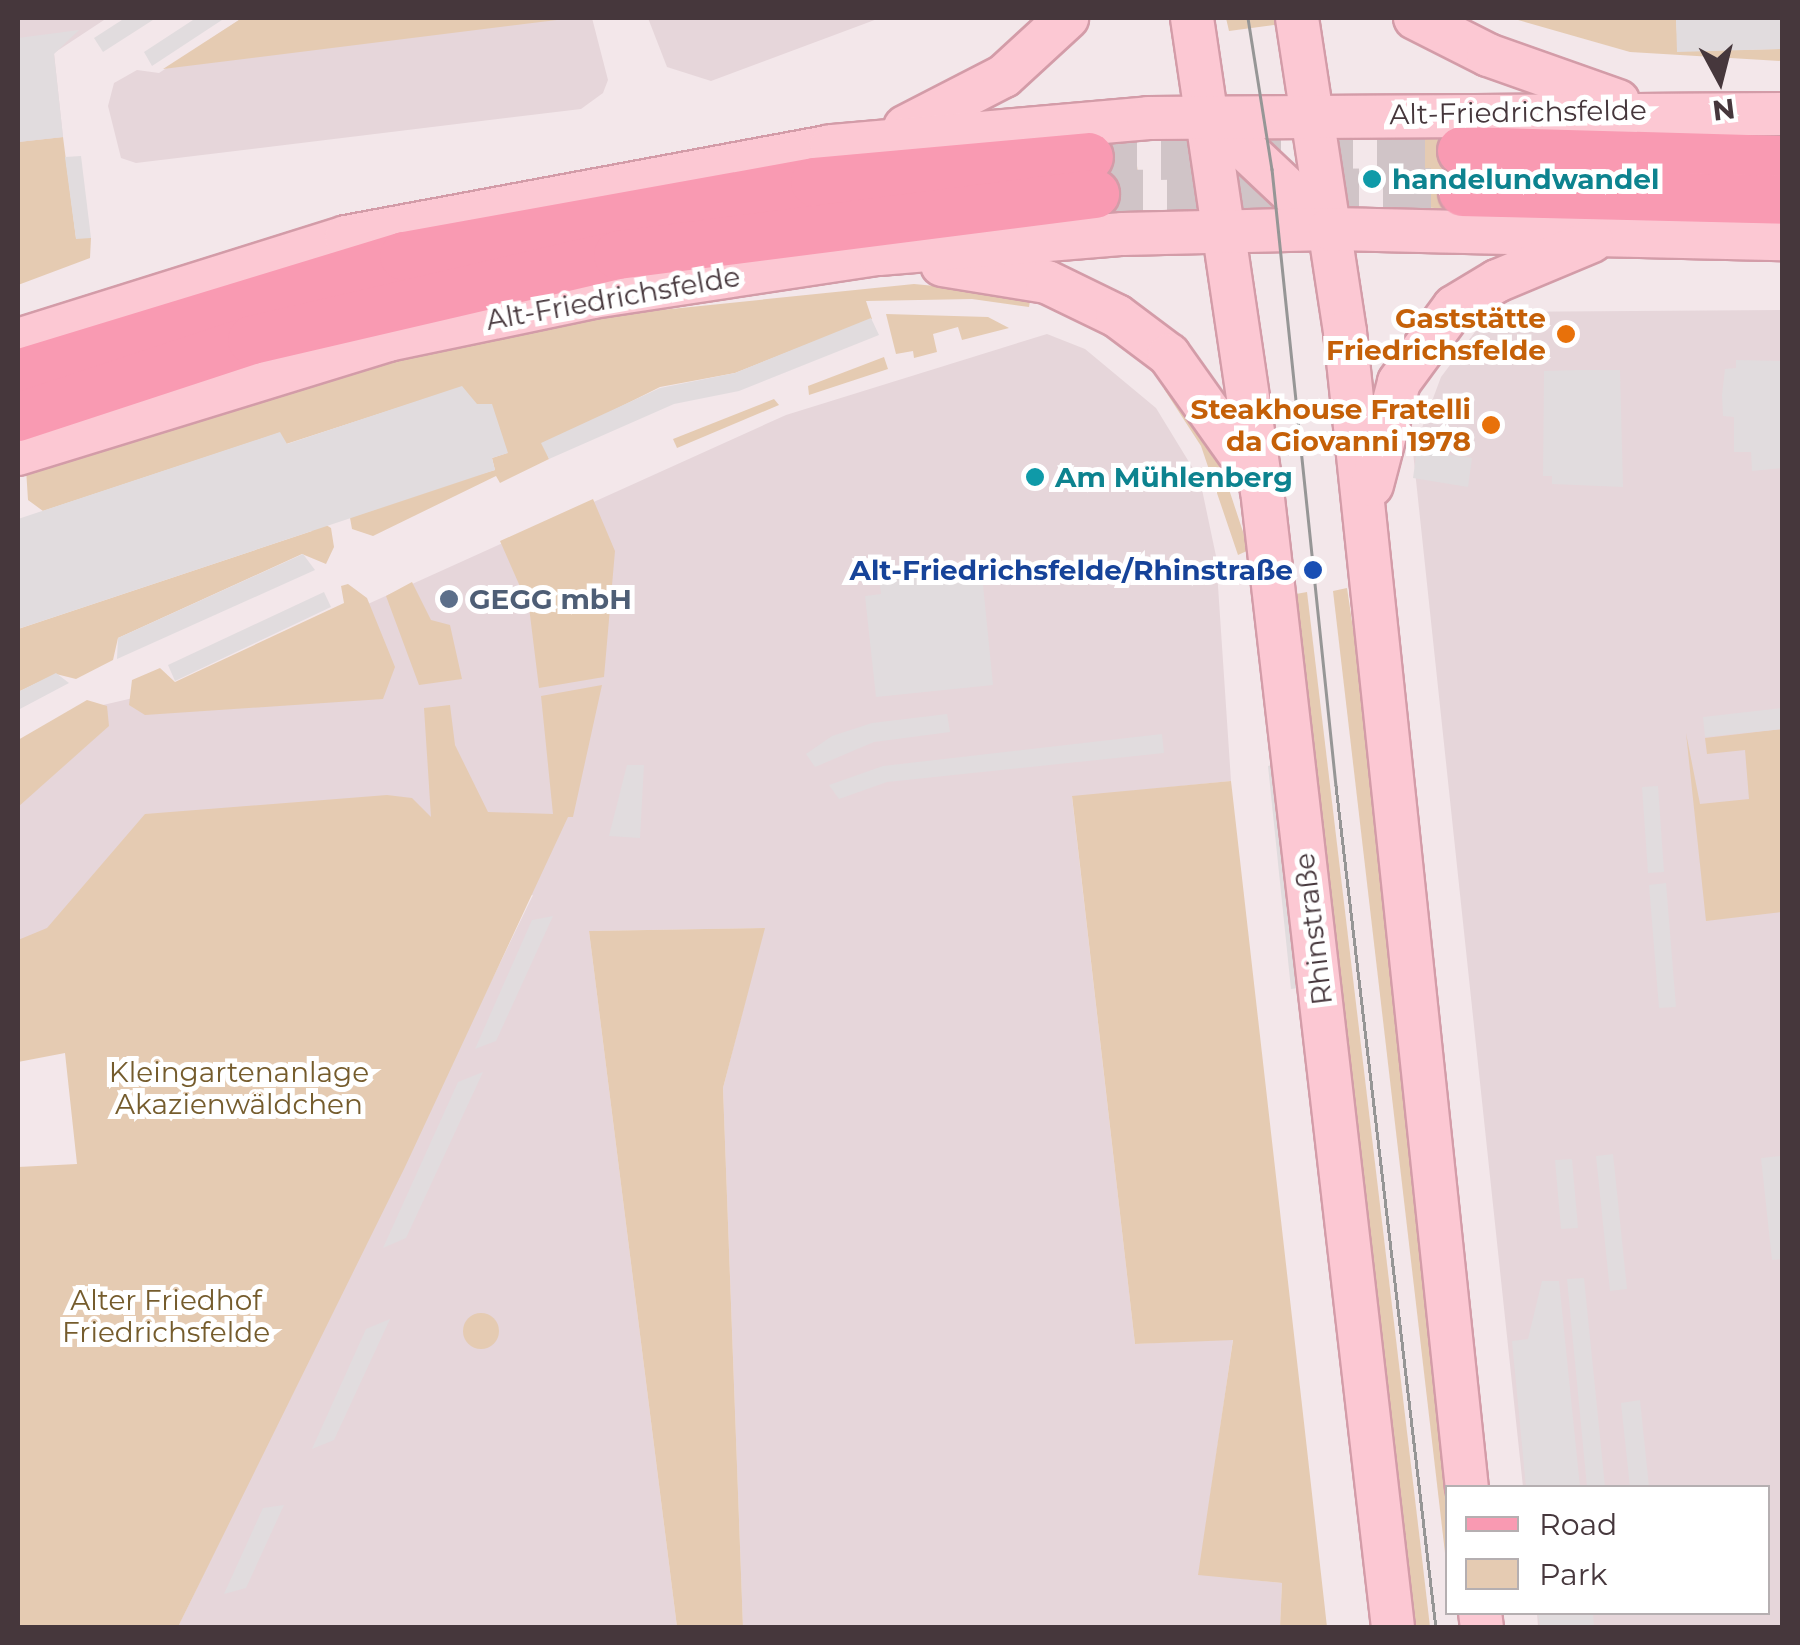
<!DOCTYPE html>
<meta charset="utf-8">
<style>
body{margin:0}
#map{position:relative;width:1800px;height:1645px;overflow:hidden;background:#f3e7ea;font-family:Montserrat,sans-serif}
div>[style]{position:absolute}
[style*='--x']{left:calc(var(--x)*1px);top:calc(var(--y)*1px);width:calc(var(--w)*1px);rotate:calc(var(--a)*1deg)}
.residential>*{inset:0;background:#e6d6da}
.green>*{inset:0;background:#e5cbb2}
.round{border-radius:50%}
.parking>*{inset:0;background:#e1dcde}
.primary-tunnel>*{height:48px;margin-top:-24px;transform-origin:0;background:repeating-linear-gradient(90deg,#d0c4c7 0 48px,transparent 0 72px)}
.roads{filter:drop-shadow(2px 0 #d39ca8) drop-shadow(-2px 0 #d39ca8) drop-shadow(0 2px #d39ca8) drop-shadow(0 -2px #d39ca8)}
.secondary>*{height:42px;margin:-21px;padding:0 21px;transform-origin:21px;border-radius:21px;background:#fcc8d3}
.primary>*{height:48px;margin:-24px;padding:0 24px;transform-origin:24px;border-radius:24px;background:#f99ab2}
.tram>*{height:2.5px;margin:-1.25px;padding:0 1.25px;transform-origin:1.25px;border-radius:1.25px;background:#969696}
.dots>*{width:28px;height:28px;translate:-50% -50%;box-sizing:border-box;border:5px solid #fff;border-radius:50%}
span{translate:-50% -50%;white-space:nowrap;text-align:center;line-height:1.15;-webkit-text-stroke:10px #fff;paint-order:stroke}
.street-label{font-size:28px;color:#46373c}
.culture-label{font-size:28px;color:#0d838f;font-weight:700}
.left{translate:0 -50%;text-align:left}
.food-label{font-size:28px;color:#c56008;font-weight:700}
.right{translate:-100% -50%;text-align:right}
.transit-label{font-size:28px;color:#164399;font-weight:700}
.service-label{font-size:28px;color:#4e5e75;font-weight:700}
.park-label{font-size:28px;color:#755c2d}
.frame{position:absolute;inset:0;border:20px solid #46373c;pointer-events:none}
.legend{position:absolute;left:1445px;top:1485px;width:325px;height:130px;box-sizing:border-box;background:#fff;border:2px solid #b5afb1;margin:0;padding:12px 18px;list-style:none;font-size:30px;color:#46373c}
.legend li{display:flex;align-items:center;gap:20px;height:50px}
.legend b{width:50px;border:2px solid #b5afb1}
.north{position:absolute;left:1670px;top:30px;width:100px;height:100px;-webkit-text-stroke:8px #fff;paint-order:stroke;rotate:173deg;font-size:28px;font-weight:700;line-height:40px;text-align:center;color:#46373c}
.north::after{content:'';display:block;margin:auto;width:35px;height:45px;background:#46373c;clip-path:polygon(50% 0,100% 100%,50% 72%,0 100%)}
</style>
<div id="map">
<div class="residential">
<i style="clip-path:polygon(18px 18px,107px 18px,54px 53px,63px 137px,18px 142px)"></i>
<i style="clip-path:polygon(242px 18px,592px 18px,608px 80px,603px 93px,581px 109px,136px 163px,121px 158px,108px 106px,114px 83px,137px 70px,159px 73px)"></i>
<i style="clip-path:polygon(648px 18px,880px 18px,711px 81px,667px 67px)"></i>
<i style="clip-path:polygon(1782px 310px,1782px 1627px,1538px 1627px,1537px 1613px,1768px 1612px,1768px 1488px,1523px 1487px,1413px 452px,1441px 377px,1490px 312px)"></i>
<i style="clip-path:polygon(1047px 334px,1085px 349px,1156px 408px,1200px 480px,1216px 556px,1231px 781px,1072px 797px,1135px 1344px,1233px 1339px,1199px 1574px,1282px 1583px,1280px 1627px,743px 1627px,723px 1088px,764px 928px,589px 931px,677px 1627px,178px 1627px,533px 895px,18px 998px,18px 752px,103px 705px,189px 685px,786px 415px)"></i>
</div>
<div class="green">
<i style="clip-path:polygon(242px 18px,573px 18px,163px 69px)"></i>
<i style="clip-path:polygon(1226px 18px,1280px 18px,1281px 24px,1229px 31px)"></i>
<i style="clip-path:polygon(1511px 18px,1676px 18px,1678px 51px,1782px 49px,1782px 61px,1630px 52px)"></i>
<i style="clip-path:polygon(1449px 133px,1451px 180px,1467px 210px,1419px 207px,1414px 139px)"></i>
<i style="clip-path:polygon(63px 137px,76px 238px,91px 238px,90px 258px,18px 285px,18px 142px)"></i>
<i style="clip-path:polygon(1085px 137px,1133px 137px,1143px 209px,1096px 214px,1110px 171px)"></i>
<i style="clip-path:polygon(914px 284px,1031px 295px,1029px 307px,972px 299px,866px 301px,872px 319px,735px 373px,660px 387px,544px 445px,549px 459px,500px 483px,496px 476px,373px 536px,352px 529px,349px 512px,495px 470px,492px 458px,507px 453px,462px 387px,286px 444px,279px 433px,43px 511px,28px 500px,26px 469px,251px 396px,544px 322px)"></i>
<i style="clip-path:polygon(886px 314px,988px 317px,1009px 328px,962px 340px,958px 327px,933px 334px,937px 352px,914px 358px,913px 351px,896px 354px)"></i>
<i style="clip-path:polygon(884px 357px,888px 369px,809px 395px,808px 386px)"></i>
<i style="clip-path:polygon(1170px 381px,1219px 459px,1249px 550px,1238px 555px,1201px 446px,1164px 389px)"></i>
<i style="clip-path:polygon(774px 399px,779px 405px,677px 448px,673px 439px)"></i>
<i style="clip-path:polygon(593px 499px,615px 551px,604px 677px,539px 688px,529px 607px,500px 541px)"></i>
<i style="clip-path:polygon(313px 517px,331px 528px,334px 547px,326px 564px,302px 554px,118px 638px,113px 660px,76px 679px,56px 674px,18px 692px,18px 629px,312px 531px)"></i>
<i style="clip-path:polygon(412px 582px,431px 620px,450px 625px,462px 679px,419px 685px,386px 596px)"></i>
<i style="clip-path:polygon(348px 584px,367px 598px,395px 667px,383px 699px,145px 715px,129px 705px,132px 680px,160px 668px,175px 682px,344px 603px,341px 586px)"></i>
<i style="clip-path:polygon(1347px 588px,1377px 790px,1448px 1488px,1447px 1570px,1333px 591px)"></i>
<i style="clip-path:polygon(1307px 592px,1420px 1541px,1430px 1627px,1415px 1627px,1296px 594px)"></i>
<i style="clip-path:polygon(602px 685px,573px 817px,568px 817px,405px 1167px,178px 1627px,18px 1627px,18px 1167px,77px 1164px,65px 1053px,18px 1062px,18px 940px,47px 928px,145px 814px,387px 795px,412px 798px,431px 817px,424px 708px,450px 705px,455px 745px,488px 812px,553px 814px,541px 696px)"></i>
<i style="clip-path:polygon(87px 700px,107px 706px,109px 726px,18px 807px,18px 740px)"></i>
<i style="clip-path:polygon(1782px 729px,1782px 912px,1706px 921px,1686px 733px,1700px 804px,1749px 799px,1745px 750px,1707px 754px,1705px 738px)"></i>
<i style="clip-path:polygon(1231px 781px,1302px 1405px,1327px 1627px,1280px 1627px,1282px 1583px,1198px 1575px,1233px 1340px,1135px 1344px,1072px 796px)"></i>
<i style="clip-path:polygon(765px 928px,723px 1088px,743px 1627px,677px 1627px,589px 931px)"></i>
<i class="round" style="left:463px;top:1313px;width:36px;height:36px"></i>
</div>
<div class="parking">
<i style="clip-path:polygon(125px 18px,156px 18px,103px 52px,94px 38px)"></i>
<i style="clip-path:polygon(196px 18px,225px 18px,152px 66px,144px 52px)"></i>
<i style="clip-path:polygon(1676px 18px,1782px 18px,1782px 49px,1677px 52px)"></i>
<i style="clip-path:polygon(79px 30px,54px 54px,63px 137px,18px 142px,18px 38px)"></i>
<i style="clip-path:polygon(81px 156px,91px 238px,76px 239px,65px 157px)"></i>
<i style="clip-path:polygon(871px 318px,879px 335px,739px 391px,674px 404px,549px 459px,541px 443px,660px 388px,735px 373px)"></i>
<i style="clip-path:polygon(1736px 360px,1782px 361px,1782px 468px,1752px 471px,1751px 452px,1734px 452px,1734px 417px,1723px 416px,1722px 395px,1725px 369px,1736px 368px)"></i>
<i style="clip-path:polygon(1578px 370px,1620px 370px,1623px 487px,1552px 484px,1552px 476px,1543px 476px,1544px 371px)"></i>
<i style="clip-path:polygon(462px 386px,477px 404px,492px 404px,508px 453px,492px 458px,495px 470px,18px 629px,18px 519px,280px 432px,287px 444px)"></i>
<i style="clip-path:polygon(1417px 450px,1472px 458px,1468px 487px,1413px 478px)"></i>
<i style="clip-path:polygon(303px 554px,315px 570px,117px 659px,118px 638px)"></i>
<i style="clip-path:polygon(981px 565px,993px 685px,876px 697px,865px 596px,881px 594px,879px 575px)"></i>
<i style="clip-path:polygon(324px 592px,331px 607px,175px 681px,168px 665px)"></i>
<i style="clip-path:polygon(56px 673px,69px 683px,18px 710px,18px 692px)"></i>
<i style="clip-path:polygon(1782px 708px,1782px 729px,1705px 737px,1703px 717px)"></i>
<i style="clip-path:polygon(947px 714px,950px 732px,874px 742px,815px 767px,806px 754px,832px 736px,872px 723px)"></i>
<i style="clip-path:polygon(1162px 734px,1164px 753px,887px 782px,839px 799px,829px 785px,883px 766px)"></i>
<i style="clip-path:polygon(1276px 764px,1299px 988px,1291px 989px,1268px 766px)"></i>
<i style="clip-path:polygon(627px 765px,644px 765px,640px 838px,609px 836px)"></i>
<i style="clip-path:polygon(1658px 786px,1664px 872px,1648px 873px,1642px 787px)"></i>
<i style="clip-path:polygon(1666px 883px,1676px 1007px,1659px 1008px,1649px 885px)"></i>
<i style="clip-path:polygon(553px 916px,496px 1041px,475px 1049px,532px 920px)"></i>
<i style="clip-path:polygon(483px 1072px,406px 1238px,383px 1248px,458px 1082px)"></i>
<i style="clip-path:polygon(1613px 1154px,1627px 1289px,1610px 1291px,1596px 1156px)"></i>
<i style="clip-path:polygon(1780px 1156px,1782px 1259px,1772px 1260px,1761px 1158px)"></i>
<i style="clip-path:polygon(1572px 1159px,1578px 1228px,1561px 1229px,1555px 1160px)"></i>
<i style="clip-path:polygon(1584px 1278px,1605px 1487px,1587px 1487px,1567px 1279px)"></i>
<i style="clip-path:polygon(1542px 1281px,1559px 1281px,1580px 1487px,1526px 1487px,1512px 1341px,1528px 1339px)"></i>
<i style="clip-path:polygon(390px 1319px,334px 1440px,312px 1449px,366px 1329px)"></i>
<i style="clip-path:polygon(1640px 1400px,1649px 1487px,1630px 1487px,1621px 1403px)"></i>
<i style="clip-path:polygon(284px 1505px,246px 1588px,224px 1594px,263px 1508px)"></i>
<i style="clip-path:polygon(1538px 1613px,1593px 1613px,1594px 1627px,1540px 1627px)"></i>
</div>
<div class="primary-tunnel">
<i style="--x:1089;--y:157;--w:373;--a:-0.9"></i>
<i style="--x:1095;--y:194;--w:368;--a:-0.3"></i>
</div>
<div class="roads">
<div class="secondary">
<i style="--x:1192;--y:18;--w:477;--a:81.6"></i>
<i style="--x:1262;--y:490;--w:1146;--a:83.43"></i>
<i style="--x:1297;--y:18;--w:318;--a:81.3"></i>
<i style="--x:1345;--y:332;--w:1162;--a:83.98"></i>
<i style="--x:1415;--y:18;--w:82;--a:26.9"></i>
<i style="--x:1488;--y:55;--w:138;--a:19.5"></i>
<i style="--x:1211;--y:117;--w:163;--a:43.3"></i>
<i style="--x:905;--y:127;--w:111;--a:-27.3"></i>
<i style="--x:1004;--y:76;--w:86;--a:-42.6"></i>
<i style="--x:942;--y:265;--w:106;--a:9.2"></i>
<i style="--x:1047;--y:282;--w:78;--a:25.9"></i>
<i style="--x:1117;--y:316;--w:65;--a:36.9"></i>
<i style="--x:1169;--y:355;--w:143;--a:54.6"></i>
<i style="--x:18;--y:340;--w:344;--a:-17.4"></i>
<i style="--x:346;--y:237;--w:493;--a:-10.6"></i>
<i style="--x:831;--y:146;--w:318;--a:-5"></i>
<i style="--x:1148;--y:118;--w:634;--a:-0.36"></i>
<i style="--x:18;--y:454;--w:387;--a:-17.1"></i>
<i style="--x:388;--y:340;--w:209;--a:-11.8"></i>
<i style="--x:593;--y:297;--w:289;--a:-8.6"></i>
<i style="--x:879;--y:254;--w:245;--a:-4.7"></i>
<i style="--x:1123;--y:234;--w:207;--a:-1.4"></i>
<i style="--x:1330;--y:229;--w:452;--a:1.3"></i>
<i style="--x:1372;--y:485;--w:106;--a:-75.3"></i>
<i style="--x:1399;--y:382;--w:93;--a:-53.7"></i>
<i style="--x:1454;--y:307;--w:50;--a:-31.2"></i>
<i style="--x:1497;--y:281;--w:103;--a:-22.8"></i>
<i style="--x:1480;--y:1612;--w:16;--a:83"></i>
</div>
<div class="primary">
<i style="--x:1462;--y:151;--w:320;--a:1.6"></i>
<i style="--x:1463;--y:192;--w:319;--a:1.4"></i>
<i style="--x:18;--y:374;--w:404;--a:-17"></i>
<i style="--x:404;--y:256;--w:418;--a:-10.2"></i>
<i style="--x:815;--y:182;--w:275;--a:-5.2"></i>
<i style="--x:18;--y:417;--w:246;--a:-18.2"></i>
<i style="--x:252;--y:340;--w:376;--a:-13.1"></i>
<i style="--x:618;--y:255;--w:481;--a:-7.3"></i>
</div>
</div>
<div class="tram">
<i style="--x:1248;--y:18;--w:153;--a:81"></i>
<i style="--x:1272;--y:169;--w:620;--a:84.08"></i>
<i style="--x:1336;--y:786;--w:848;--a:83.23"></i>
</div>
<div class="dots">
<i style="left:1372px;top:179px;background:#0f9aa8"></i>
<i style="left:1566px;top:334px;background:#e8710a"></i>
<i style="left:1491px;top:425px;background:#e8710a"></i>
<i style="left:1035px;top:477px;background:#0f9aa8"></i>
<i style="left:1313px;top:570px;background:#1a4fb4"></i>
<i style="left:449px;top:599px;background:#5c6f8a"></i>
</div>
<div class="street-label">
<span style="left:1518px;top:112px;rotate:-1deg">Alt-Friedrichsfelde</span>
<span style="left:613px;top:298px;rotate:-10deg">Alt-Friedrichsfelde</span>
<span style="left:1313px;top:929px;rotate:-97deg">Rhinstraße</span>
</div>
<div class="culture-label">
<span class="left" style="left:1392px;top:179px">handelundwandel</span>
<span class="left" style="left:1055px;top:477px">Am Mühlenberg</span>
</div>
<div class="food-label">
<span class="right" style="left:1546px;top:334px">Gaststätte<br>Friedrichsfelde</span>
<span class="right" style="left:1471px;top:425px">Steakhouse Fratelli<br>da Giovanni 1978</span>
</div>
<div class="transit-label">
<span class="right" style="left:1293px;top:570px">Alt-Friedrichsfelde/Rhinstraße</span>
</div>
<div class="service-label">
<span class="left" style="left:469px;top:599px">GEGG mbH</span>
</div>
<div class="park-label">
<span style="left:239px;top:1088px">Kleingartenanlage<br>Akazienwäldchen</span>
<span style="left:166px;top:1316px">Alter Friedhof<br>Friedrichsfelde</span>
</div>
<div class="frame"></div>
<ul class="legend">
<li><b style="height:12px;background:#f99ab2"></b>Road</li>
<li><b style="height:28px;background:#e5cbb2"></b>Park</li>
</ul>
<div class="north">N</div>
</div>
